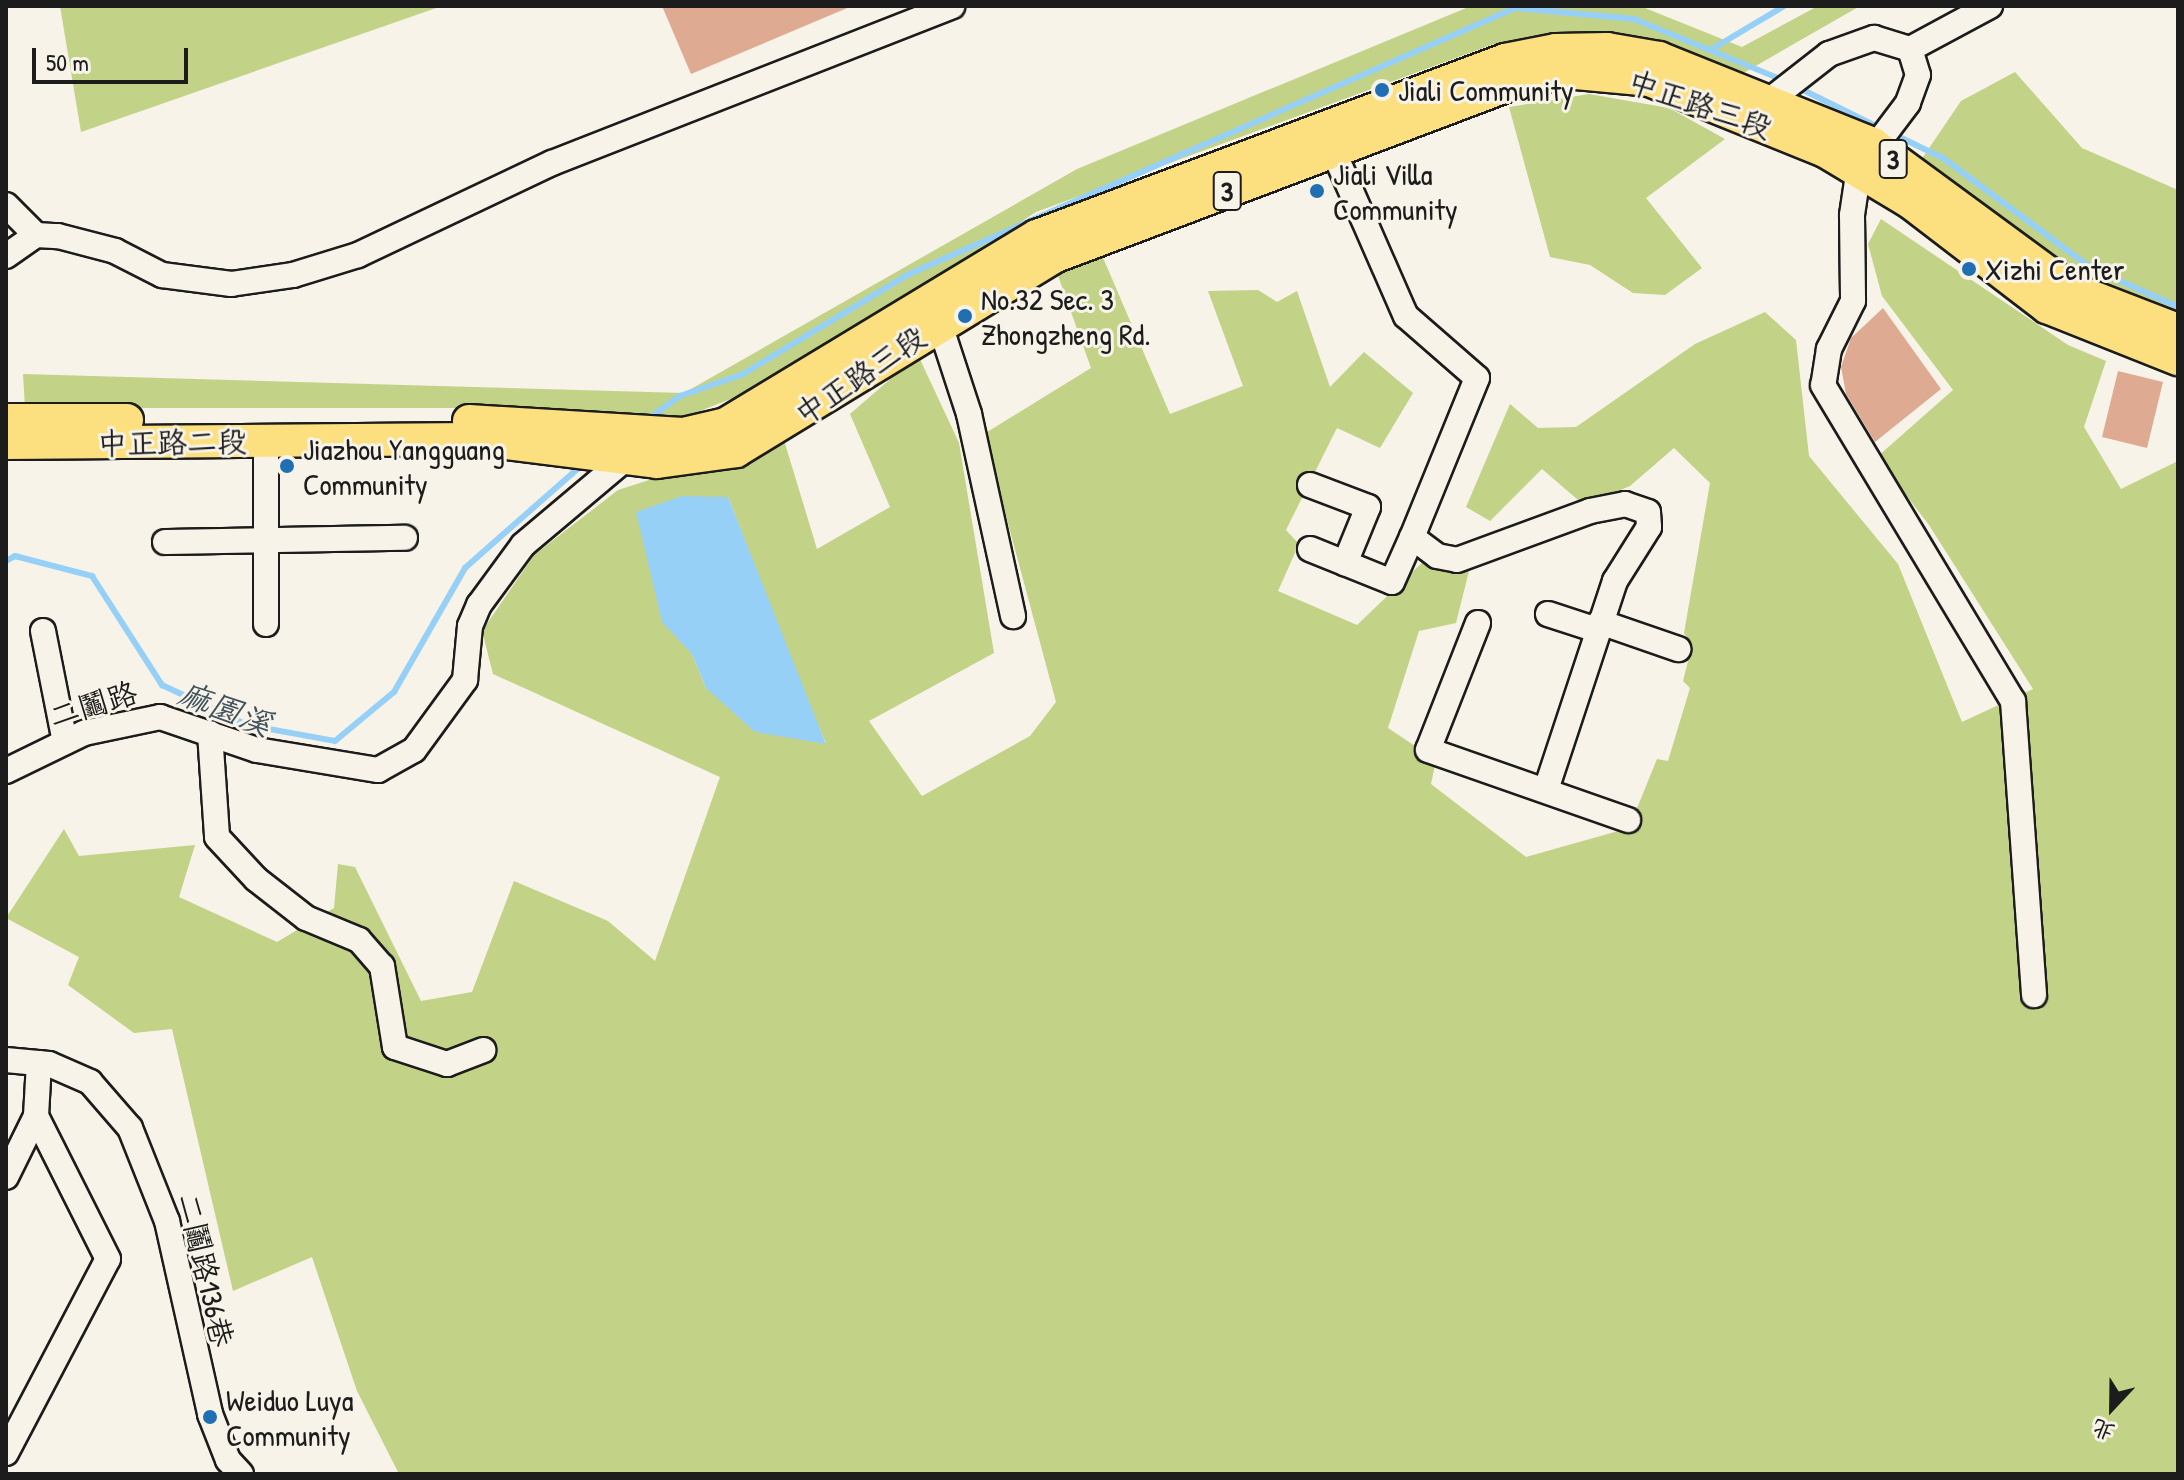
<!DOCTYPE html>
<meta charset="utf-8">
<style>
body{margin:0}
#map{position:relative;width:2184px;height:1480px;overflow:hidden;background:#f7f3e8;font-family:"Patrick Hand","LXGW WenKai TC",sans-serif}
div>[style]{position:absolute}
[style*='--x']{left:calc(var(--x)*1px);top:calc(var(--y)*1px);width:calc(var(--w)*1px);rotate:calc(var(--a)*1deg)}
.green>*{inset:0;background:#c2d286}
.water>*{inset:0;background:#96d0f6}
.stream>*{height:6px;margin:-3px;padding:0 3px;transform-origin:3px;border-radius:3px;background:#96d0f6}
.building>*{inset:0;background:#deaa92}
.roads{filter:drop-shadow(2px 0 #1c1c1c) drop-shadow(-2px 0 #1c1c1c) drop-shadow(0 2px #1c1c1c) drop-shadow(0 -2px #1c1c1c)}
.minor>*{height:24px;margin:-12px;padding:0 12px;transform-origin:12px;border-radius:12px;background:#f7f3e8}
.major>*{height:32px;margin:-16px;padding:0 16px;transform-origin:16px;border-radius:16px;background:#fce080}
.dots>*{width:22px;height:22px;translate:-50% -50%;box-sizing:border-box;border:4px solid #f7f3e8;border-radius:50%}
span{translate:-50% -50%;white-space:nowrap;text-align:center;line-height:1.15;-webkit-text-stroke:6px #f7f3e8;paint-order:stroke}
.shield-label span{padding:2px 6px;background:#f7f3e8;border:2px solid;border-radius:6px;-webkit-text-stroke-width:0}
.shield-label{font-size:28px;color:#1c1c1c;font-weight:700}
.poi-label{font-size:30px;color:#1c1c1c}
.left{translate:0 -50%;text-align:left}
.street-label{font-size:30px;color:#1c1c1c}
.water-label{font-size:32px;color:#41525d;font-style:italic}
.frame{position:absolute;inset:0;border:8px solid #1c1c1c;pointer-events:none}
.north{position:absolute;left:2072px;top:1368px;width:80px;height:80px;-webkit-text-stroke:6px #f7f3e8;paint-order:stroke;rotate:202deg;font-size:22px;font-weight:700;line-height:32px;text-align:center;color:#1c1c1c}
.north::after{content:'';display:block;margin:auto;width:28px;height:36px;background:#1c1c1c;clip-path:polygon(50% 0,100% 100%,50% 72%,0 100%)}
.scale{position:absolute;left:32px;top:48px;width:156px;height:36px;box-sizing:border-box;border:4px solid #1c1c1c;border-top:0;padding-left:10px;font-size:24px;line-height:28px;white-space:nowrap;color:#1c1c1c;-webkit-text-stroke:6px #f7f3e8;paint-order:stroke}
</style>
<div id="map">
<div class="green">
<i style="clip-path:polygon(60px 6px,442px 6px,81px 132px)"></i>
<i style="clip-path:polygon(1471px 6px,1640px 6px,1742px 47px,1818px 6px,1860px 6px,1745px 72px,1723px 72px,1587px 35px,1494px 44px,1036px 212px,777px 381px,677px 420px,492px 408px,25px 408px,23px 374px,684px 393px,1077px 169px)"></i>
<i style="clip-path:polygon(2015px 72px,2082px 148px,2178px 190px,2178px 311px,2088px 278px,1921px 160px,1961px 101px)"></i>
<i style="clip-path:polygon(1589px 94px,1669px 108px,1725px 139px,1646px 198px,1702px 268px,1665px 295px,1633px 293px,1590px 265px,1550px 257px,1509px 107px)"></i>
<i style="clip-path:polygon(evenodd,1881px 219px,2068px 345px,2106px 361px,2084px 427px,2121px 489px,2178px 461px,2178px 1474px,399px 1474px,357px 1391px,312px 1257px,233px 1291px,172px 1029px,134px 1033px,68px 985px,79px 957px,6px 918px,64px 829px,79px 856px,195px 845px,179px 897px,277px 942px,334px 908px,338px 864px,355px 867px,421px 1001px,472px 992px,514px 881px,608px 921px,655px 961px,720px 777px,493px 674px,482px 631px,534px 555px,618px 490px,783px 437px,817px 549px,890px 507px,850px 414px,918px 355px,959px 443px,994px 653px,869px 721px,922px 796px,1030px 736px,1056px 702px,984px 434px,1091px 368px,1056px 270px,1101px 253px,1170px 414px,1243px 386px,1208px 291px,1258px 290px,1277px 302px,1297px 291px,1330px 387px,1364px 352px,1413px 393px,1380px 448px,1337px 428px,1286px 530px,1299px 544px,1278px 591px,1357px 625px,1426px 559px,1469px 571px,1456px 623px,1419px 631px,1388px 728px,1436px 760px,1431px 784px,1526px 857px,1629px 828px,1657px 759px,1668px 761px,1690px 688px,1683px 681px,1692px 645px,1684px 633px,1710px 483px,1674px 448px,1630px 486px,1584px 505px,1542px 469px,1490px 521px,1466px 507px,1510px 404px,1538px 428px,1576px 427px,1695px 344px,1765px 312px,1796px 340px,1809px 456px,1898px 564px,1962px 722px,2033px 689px,1929px 525px,1877px 457px,1953px 390px,1882px 296px,1868px 244px,1881px 219px,728px 497px,807px 700px,826px 743px,706px 688px,692px 654px,728px 497px)"></i>
</div>
<div class="water">
<i style="clip-path:polygon(682px 496px,728px 497px,826px 744px,755px 732px,706px 688px,692px 654px,662px 622px,636px 512px)"></i>
</div>
<div class="stream">
<i style="--x:1712;--y:49;--w:84;--a:-30.8"></i>
<i style="--x:1795;--y:86;--w:97;--a:26.3"></i>
<i style="--x:1893;--y:134;--w:55;--a:25.6"></i>
<i style="--x:1943;--y:158;--w:184;--a:36.6"></i>
<i style="--x:2091;--y:268;--w:95;--a:24.1"></i>
<i style="--x:645;--y:421;--w:43;--a:-35.5"></i>
<i style="--x:680;--y:396;--w:67;--a:-19.2"></i>
<i style="--x:743;--y:374;--w:192;--a:-31.1"></i>
<i style="--x:907;--y:275;--w:664;--a:-23.71"></i>
<i style="--x:1515;--y:8;--w:120;--a:5.3"></i>
<i style="--x:1634;--y:19;--w:163;--a:22.3"></i>
<i style="--x:6;--y:561;--w:10;--a:-29"></i>
<i style="--x:15;--y:556;--w:80;--a:14.6"></i>
<i style="--x:92;--y:576;--w:130;--a:57.3"></i>
<i style="--x:162;--y:685;--w:94;--a:25.2"></i>
<i style="--x:247;--y:725;--w:89;--a:10.3"></i>
<i style="--x:335;--y:741;--w:77;--a:-39.7"></i>
<i style="--x:394;--y:692;--w:143;--a:-60.2"></i>
<i style="--x:465;--y:568;--w:157;--a:-41.4"></i>
</div>
<div class="building">
<i style="clip-path:polygon(662px 6px,852px 6px,691px 74px)"></i>
<i style="clip-path:polygon(1883px 308px,1941px 389px,1875px 442px,1846px 394px,1841px 367px,1851px 338px)"></i>
<i style="clip-path:polygon(2118px 371px,2163px 382px,2147px 448px,2102px 437px)"></i>
</div>
<div class="roads">
<div class="minor">
<i style="--x:1910;--y:49;--w:27;--a:73"></i>
<i style="--x:1918;--y:75;--w:30;--a:110"></i>
<i style="--x:1908;--y:103;--w:81;--a:127"></i>
<i style="--x:1859;--y:168;--w:48;--a:98.5"></i>
<i style="--x:1852;--y:215;--w:86;--a:89.3"></i>
<i style="--x:1853;--y:301;--w:54;--a:116.6"></i>
<i style="--x:1829;--y:349;--w:36;--a:99"></i>
<i style="--x:1823;--y:385;--w:369;--a:59"></i>
<i style="--x:2013;--y:701;--w:295;--a:85.9"></i>
<i style="--x:1756;--y:111;--w:93;--a:-38"></i>
<i style="--x:1829;--y:54;--w:48;--a:-19.6"></i>
<i style="--x:1874;--y:38;--w:38;--a:17"></i>
<i style="--x:1910;--y:49;--w:91;--a:-28.3"></i>
<i style="--x:1333;--y:150;--w:181;--a:66.3"></i>
<i style="--x:1406;--y:316;--w:94;--a:41.1"></i>
<i style="--x:1477;--y:378;--w:172;--a:112.2"></i>
<i style="--x:1412;--y:537;--w:31;--a:37"></i>
<i style="--x:1437;--y:556;--w:20;--a:11"></i>
<i style="--x:1457;--y:560;--w:142;--a:-20.2"></i>
<i style="--x:1590;--y:511;--w:36;--a:-11"></i>
<i style="--x:1625;--y:504;--w:24;--a:19"></i>
<i style="--x:1648;--y:512;--w:15;--a:86"></i>
<i style="--x:1649;--y:527;--w:64;--a:122.2"></i>
<i style="--x:1615;--y:581;--w:220;--a:108.3"></i>
<i style="--x:6;--y:205;--w:42;--a:45"></i>
<i style="--x:6;--y:256;--w:37;--a:-35"></i>
<i style="--x:36;--y:235;--w:22;--a:3"></i>
<i style="--x:58;--y:236;--w:59;--a:14.7"></i>
<i style="--x:115;--y:251;--w:53;--a:27.1"></i>
<i style="--x:162;--y:275;--w:70;--a:7.4"></i>
<i style="--x:231;--y:284;--w:63;--a:-8.3"></i>
<i style="--x:293;--y:275;--w:68;--a:-17.1"></i>
<i style="--x:358;--y:255;--w:215;--a:-25.4"></i>
<i style="--x:552;--y:163;--w:430;--a:-21.4"></i>
<i style="--x:939;--y:322;--w:97;--a:71.9"></i>
<i style="--x:969;--y:414;--w:207;--a:77.7"></i>
<i style="--x:266;--y:441;--w:183;--a:90"></i>
<i style="--x:1310;--y:485;--w:62;--a:20.8"></i>
<i style="--x:1368;--y:507;--w:61;--a:112.3"></i>
<i style="--x:165;--y:542;--w:240;--a:-1"></i>
<i style="--x:1310;--y:549;--w:88;--a:21.9"></i>
<i style="--x:1392;--y:582;--w:49;--a:-66"></i>
<i style="--x:1548;--y:614;--w:52;--a:18.1"></i>
<i style="--x:1600;--y:622;--w:83;--a:19.1"></i>
<i style="--x:1478;--y:623;--w:136;--a:111.5"></i>
<i style="--x:1428;--y:750;--w:212;--a:19.3"></i>
<i style="--x:43;--y:631;--w:113;--a:78.8"></i>
<i style="--x:210;--y:733;--w:104;--a:86.1"></i>
<i style="--x:217;--y:837;--w:57;--a:47.1"></i>
<i style="--x:256;--y:879;--w:63;--a:38"></i>
<i style="--x:306;--y:918;--w:57;--a:22.5"></i>
<i style="--x:359;--y:940;--w:35;--a:49"></i>
<i style="--x:382;--y:966;--w:82;--a:80.9"></i>
<i style="--x:395;--y:1047;--w:55;--a:18.1"></i>
<i style="--x:447;--y:1064;--w:39;--a:-21"></i>
<i style="--x:6;--y:771;--w:87;--a:-26"></i>
<i style="--x:84;--y:733;--w:78;--a:-11.9"></i>
<i style="--x:160;--y:717;--w:102;--a:18.8"></i>
<i style="--x:257;--y:750;--w:123;--a:9.4"></i>
<i style="--x:378;--y:770;--w:41;--a:-29.1"></i>
<i style="--x:414;--y:750;--w:87;--a:-53.9"></i>
<i style="--x:465;--y:680;--w:54;--a:-84.7"></i>
<i style="--x:470;--y:626;--w:23;--a:-67"></i>
<i style="--x:479;--y:605;--w:74;--a:-53.7"></i>
<i style="--x:523;--y:545;--w:132;--a:-40.1"></i>
<i style="--x:624;--y:460;--w:12;--a:-85"></i>
<i style="--x:6;--y:1060;--w:43;--a:5.3"></i>
<i style="--x:49;--y:1064;--w:45;--a:23.7"></i>
<i style="--x:90;--y:1082;--w:61;--a:49"></i>
<i style="--x:130;--y:1128;--w:100;--a:68.3"></i>
<i style="--x:167;--y:1221;--w:198;--a:77.4"></i>
<i style="--x:210;--y:1414;--w:49;--a:68.6"></i>
<i style="--x:228;--y:1460;--w:19;--a:47"></i>
<i style="--x:6;--y:1177;--w:68;--a:-63.8"></i>
<i style="--x:36;--y:1116;--w:53;--a:-86.8"></i>
<i style="--x:6;--y:1453;--w:219;--a:-62.3"></i>
<i style="--x:108;--y:1259;--w:160;--a:-116.7"></i>
</div>
<div class="major">
<i style="--x:6;--y:420;--w:121;--a:0"></i>
<i style="--x:469;--y:421;--w:214;--a:3.5"></i>
<i style="--x:683;--y:434;--w:44;--a:-13.1"></i>
<i style="--x:726;--y:424;--w:363;--a:-31.2"></i>
<i style="--x:1037;--y:236;--w:500;--a:-20.6"></i>
<i style="--x:1505;--y:60;--w:52;--a:-11.1"></i>
<i style="--x:1556;--y:50;--w:51;--a:-1.1"></i>
<i style="--x:1607;--y:49;--w:53;--a:9.8"></i>
<i style="--x:1659;--y:58;--w:231;--a:21.9"></i>
<i style="--x:1873;--y:144;--w:243;--a:36.3"></i>
<i style="--x:2069;--y:288;--w:117;--a:21.1"></i>
<i style="--x:6;--y:443;--w:467;--a:-0.5"></i>
<i style="--x:473;--y:439;--w:185;--a:7.1"></i>
<i style="--x:657;--y:462;--w:80;--a:-7.9"></i>
<i style="--x:736;--y:451;--w:375;--a:-31.4"></i>
<i style="--x:1056;--y:256;--w:484;--a:-20.7"></i>
<i style="--x:1509;--y:85;--w:57;--a:-13.1"></i>
<i style="--x:1565;--y:72;--w:84;--a:5.4"></i>
<i style="--x:1649;--y:80;--w:190;--a:22"></i>
<i style="--x:1825;--y:151;--w:99;--a:31"></i>
<i style="--x:1910;--y:202;--w:173;--a:37.5"></i>
<i style="--x:2047;--y:307;--w:141;--a:21.7"></i>
</div>
</div>
<div class="dots">
<i style="left:1382px;top:90px;background:#1f6fb2"></i>
<i style="left:1317px;top:191px;background:#1f6fb2"></i>
<i style="left:1969px;top:269px;background:#1f6fb2"></i>
<i style="left:965px;top:316px;background:#1f6fb2"></i>
<i style="left:287px;top:466px;background:#1f6fb2"></i>
<i style="left:210px;top:1417px;background:#1f6fb2"></i>
</div>
<div class="shield-label">
<span style="left:1893px;top:159px">3</span>
<span style="left:1227px;top:191px">3</span>
</div>
<div class="poi-label">
<span class="left" style="left:1398px;top:90px">Jiali Community</span>
<span class="left" style="left:1333px;top:191px">Jiali Villa<br>Community</span>
<span class="left" style="left:1985px;top:269px">Xizhi Center</span>
<span class="left" style="left:981px;top:316px">No.32 Sec. 3<br>Zhongzheng Rd.</span>
<span class="left" style="left:303px;top:466px">Jiazhou Yangguang<br>Community</span>
<span class="left" style="left:226px;top:1417px">Weiduo Luya<br>Community</span>
</div>
<div class="street-label">
<span style="left:1700px;top:104px;rotate:19deg">中正路三段</span>
<span style="left:860px;top:375px;rotate:-34deg">中正路三段</span>
<span style="left:172px;top:442px;rotate:-1deg">中正路二段</span>
<span style="left:93px;top:704px;rotate:-17deg">二鬮路</span>
<span style="left:206px;top:1270px;rotate:77deg">二鬮路136巷</span>
</div>
<div class="water-label">
<span style="left:225px;top:709px;rotate:21deg">麻園溪</span>
</div>
<div class="frame"></div>
<div class="north">北</div>
<div class="scale">50 m</div>
</div>
